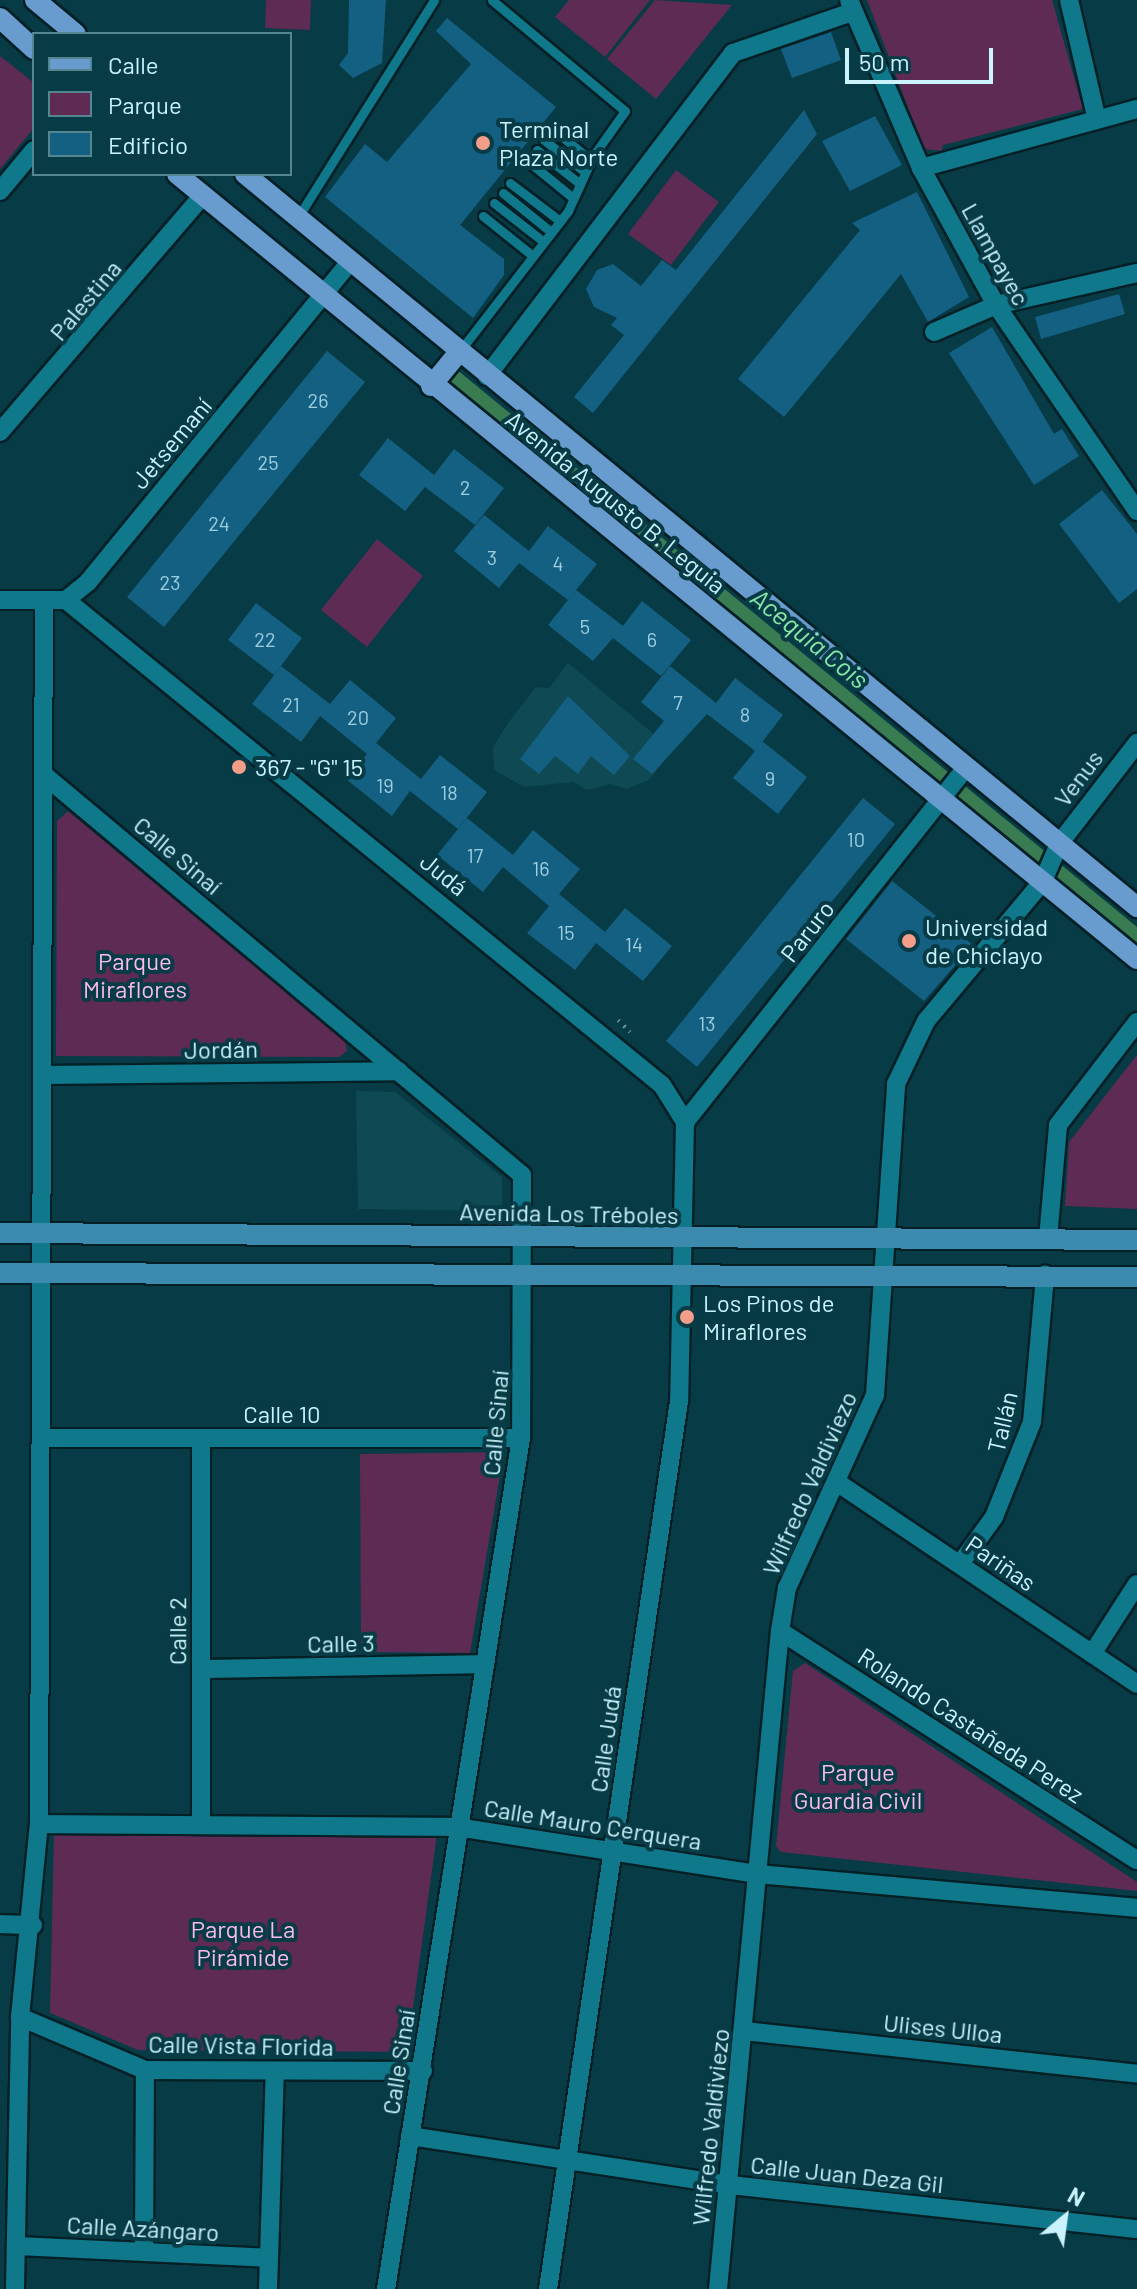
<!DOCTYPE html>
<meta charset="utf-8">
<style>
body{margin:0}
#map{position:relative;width:1137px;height:2289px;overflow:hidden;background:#073b45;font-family:Barlow,sans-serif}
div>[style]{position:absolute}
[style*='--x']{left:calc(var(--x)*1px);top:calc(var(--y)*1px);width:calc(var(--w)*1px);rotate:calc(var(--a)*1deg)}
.built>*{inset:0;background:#0e4954}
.green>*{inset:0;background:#5e2b55}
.canal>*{height:20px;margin:-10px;padding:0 10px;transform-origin:10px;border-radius:10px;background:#397c52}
.building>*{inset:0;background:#146083}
.path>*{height:4px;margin-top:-2px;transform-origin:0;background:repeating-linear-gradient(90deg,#63929c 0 2px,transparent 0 8px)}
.roads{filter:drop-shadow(2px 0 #042026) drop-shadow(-2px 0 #042026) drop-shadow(0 2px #042026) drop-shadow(0 -2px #042026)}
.service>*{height:9px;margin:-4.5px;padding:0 4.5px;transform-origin:4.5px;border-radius:4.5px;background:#10788b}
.minor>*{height:18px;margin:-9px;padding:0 9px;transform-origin:9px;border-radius:9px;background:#10788b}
.secondary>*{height:20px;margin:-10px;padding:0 10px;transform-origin:10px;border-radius:10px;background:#3c8aad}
.primary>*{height:20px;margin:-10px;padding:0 10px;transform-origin:10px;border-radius:10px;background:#689bce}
.dots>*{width:22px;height:22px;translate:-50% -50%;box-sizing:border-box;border:4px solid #073b45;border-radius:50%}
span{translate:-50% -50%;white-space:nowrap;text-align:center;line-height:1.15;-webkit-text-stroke:8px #073b45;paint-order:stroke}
.number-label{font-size:20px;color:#9ccede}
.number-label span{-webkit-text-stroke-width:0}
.poi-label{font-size:24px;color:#caf3fd}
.left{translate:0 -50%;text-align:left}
.street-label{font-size:24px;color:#caf3fd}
.park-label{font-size:24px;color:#fcbbee}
.water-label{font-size:26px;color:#88e7a9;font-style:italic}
.legend{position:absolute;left:32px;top:32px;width:260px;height:144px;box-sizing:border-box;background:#073b45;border:2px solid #55858f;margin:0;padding:10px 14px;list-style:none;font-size:24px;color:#caf3fd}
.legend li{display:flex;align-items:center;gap:16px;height:40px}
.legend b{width:40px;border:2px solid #55858f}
.north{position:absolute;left:1025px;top:2177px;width:80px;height:80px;-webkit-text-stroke:6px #073b45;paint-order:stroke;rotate:29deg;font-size:22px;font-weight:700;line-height:32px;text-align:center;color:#caf3fd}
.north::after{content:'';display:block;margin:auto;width:28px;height:36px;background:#caf3fd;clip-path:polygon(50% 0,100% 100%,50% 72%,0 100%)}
.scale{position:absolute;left:845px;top:48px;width:148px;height:36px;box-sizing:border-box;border:4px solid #caf3fd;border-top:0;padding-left:10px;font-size:24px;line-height:28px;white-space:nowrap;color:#caf3fd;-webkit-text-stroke:6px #073b45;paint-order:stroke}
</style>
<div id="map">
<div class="built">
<i style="clip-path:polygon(568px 663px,673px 750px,649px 780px,627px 789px,610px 784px,588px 790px,573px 782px,524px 787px,494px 770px,493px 747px,508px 723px,536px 687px,549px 688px)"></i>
<i style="clip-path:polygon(356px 1091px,395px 1092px,502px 1177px,502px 1211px,358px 1209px)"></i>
</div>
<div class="green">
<i style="clip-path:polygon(266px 0,311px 0,310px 30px,265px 28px)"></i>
<i style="clip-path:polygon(569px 0,650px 0,605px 57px,555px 17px)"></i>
<i style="clip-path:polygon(655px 0,732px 5px,656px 99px,607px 59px)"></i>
<i style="clip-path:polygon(867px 0,1052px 0,1083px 109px,943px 145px,942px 151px,924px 149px)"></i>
<i style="clip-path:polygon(0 56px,34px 83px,34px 128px,0 169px)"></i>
<i style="clip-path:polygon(676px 170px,719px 202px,671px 265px,628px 234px)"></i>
<i style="clip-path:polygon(377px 539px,423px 576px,367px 647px,321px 610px)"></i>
<i style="clip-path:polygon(68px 811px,345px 1041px,347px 1051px,339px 1057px,56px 1056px,57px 821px)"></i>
<i style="clip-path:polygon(1137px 1055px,1137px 1209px,1065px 1206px,1069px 1142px)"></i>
<i style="clip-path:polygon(504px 1452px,470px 1653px,361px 1652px,360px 1454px)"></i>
<i style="clip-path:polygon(805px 1663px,1137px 1882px,1137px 1891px,781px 1852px,776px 1846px,793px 1671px)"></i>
<i style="clip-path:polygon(54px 1833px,437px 1834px,407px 2052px,138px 2050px,50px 2013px)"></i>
</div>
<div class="canal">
<i style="--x:450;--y:377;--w:888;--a:39.33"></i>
</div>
<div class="building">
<i style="clip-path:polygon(349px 0,386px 0,382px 63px,353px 78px,339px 65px,348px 53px)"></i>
<i style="clip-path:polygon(447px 18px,556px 107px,460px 225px,504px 259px,504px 275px,473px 318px,325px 197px,365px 144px,387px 162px,471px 64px,436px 31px)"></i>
<i style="clip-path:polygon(831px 32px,841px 60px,792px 78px,781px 49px)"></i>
<i style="clip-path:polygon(804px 110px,817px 134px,593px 413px,574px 397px,624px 335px,611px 325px,617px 318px,594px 307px,586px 289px,597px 270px,613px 264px,641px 286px,662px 260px,676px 270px)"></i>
<i style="clip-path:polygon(875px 116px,902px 165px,850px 191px,822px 141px)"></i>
<i style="clip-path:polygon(917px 192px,969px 297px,928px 322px,901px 274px,784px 417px,738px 379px,860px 230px,852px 223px)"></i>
<i style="clip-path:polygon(1119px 294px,1125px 314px,1041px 339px,1035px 317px)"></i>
<i style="clip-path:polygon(992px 327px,1054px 434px,1062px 429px,1079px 456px,1034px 485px,949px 353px)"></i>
<i style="clip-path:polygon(327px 351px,365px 382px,164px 627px,127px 597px)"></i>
<i style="clip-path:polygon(388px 438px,434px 475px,454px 449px,504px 488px,475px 525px,425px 487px,405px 511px,359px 475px)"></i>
<i style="clip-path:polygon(1102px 490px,1137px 534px,1137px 589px,1119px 603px,1059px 524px)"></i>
<i style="clip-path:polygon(484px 515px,529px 551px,548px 526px,597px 564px,568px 600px,519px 563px,499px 588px,454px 551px)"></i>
<i style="clip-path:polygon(576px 590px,623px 626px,642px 601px,691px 640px,661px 676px,613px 638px,593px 661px,548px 625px)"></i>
<i style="clip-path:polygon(256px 603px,302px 638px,274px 675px,228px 640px)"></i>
<i style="clip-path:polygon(281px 666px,330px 704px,350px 680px,396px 718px,376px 743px,421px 779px,440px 755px,487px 792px,458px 829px,410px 791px,392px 816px,346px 779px,367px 754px,320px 716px,301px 742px,252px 704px)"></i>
<i style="clip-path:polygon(670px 666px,716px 703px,735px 678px,783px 715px,756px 750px,762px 741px,807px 777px,778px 814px,733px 778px,755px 751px,707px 714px,652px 774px,633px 759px,664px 721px,641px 702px)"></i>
<i style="clip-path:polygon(568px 696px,630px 756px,614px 775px,591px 756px,578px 774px,555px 756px,539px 774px,520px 759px)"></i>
<i style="clip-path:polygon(863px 798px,895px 824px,697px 1067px,666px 1041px)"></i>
<i style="clip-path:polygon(467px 818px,513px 855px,533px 830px,580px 869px,559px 894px,605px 932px,625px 908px,672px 946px,643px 981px,596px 943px,575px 970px,527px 933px,549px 906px,503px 867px,483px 892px,437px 855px)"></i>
<i style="clip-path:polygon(892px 881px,973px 945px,924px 1001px,846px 939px)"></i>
</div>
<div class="path">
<i style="--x:618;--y:1020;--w:17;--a:45"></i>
</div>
<div class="roads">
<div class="service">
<i style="--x:555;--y:131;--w:46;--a:38.9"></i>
<i style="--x:544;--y:140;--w:52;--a:38"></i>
<i style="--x:537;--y:150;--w:55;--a:38.3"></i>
<i style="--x:529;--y:162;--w:57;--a:39.3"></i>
<i style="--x:510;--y:183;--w:63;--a:37.2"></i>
<i style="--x:503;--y:193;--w:62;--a:39.1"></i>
<i style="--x:494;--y:203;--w:63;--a:38"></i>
<i style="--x:483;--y:216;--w:64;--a:38.7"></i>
<i style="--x:298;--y:217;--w:256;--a:-57.9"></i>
<i style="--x:459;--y:352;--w:178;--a:-52.3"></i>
<i style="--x:568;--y:211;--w:60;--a:-65.6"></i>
<i style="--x:593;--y:156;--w:55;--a:-54.6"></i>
<i style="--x:625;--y:111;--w:173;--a:-140.2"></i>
</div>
<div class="minor">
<i style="--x:849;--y:0;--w:183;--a:66.8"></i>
<i style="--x:921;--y:168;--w:156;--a:61.3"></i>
<i style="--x:996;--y:305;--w:250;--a:55.6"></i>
<i style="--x:1069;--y:0;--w:123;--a:76.9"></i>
<i style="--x:921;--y:168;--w:224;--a:-15.3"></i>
<i style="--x:0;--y:191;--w:53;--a:-50.3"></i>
<i style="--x:934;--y:332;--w:68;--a:-23.5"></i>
<i style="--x:996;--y:305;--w:145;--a:-12.8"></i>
<i style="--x:487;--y:376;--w:406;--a:-52.7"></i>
<i style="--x:733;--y:53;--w:126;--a:-19"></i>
<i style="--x:0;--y:432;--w:311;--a:-49.4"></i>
<i style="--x:0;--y:600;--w:66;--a:0"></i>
<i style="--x:66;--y:600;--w:28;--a:-39"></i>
<i style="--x:88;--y:582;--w:414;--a:-50.7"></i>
<i style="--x:66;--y:600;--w:768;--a:39.14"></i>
<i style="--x:662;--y:1085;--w:44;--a:58.1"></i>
<i style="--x:685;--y:1122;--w:279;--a:91.2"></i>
<i style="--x:679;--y:1401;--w:898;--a:98.39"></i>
<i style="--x:44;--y:775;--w:623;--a:39.92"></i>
<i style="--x:522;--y:1175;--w:263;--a:90.2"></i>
<i style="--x:521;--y:1438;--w:862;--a:99.01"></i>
<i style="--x:43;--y:1075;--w:356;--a:-0.6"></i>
<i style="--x:685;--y:1122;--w:451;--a:-51.6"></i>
<i style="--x:1048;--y:1238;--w:113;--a:-84.9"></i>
<i style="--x:1058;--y:1125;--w:130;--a:-52.5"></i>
<i style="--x:42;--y:1438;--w:479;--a:0"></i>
<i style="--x:201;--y:1438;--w:387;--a:90"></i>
<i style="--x:838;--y:1483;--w:360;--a:33.9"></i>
<i style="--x:960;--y:1564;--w:58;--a:-54.1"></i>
<i style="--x:994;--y:1517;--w:102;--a:-68.2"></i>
<i style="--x:1032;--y:1422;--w:148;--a:-84.9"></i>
<i style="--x:780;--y:1631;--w:424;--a:32.7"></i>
<i style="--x:1092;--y:1654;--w:83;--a:-57.3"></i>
<i style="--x:201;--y:1669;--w:282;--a:-1"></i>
<i style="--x:39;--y:1824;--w:418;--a:0.4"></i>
<i style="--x:457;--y:1827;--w:305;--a:8.9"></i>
<i style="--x:758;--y:1874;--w:381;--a:5.1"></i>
<i style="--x:0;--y:1924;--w:33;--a:2"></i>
<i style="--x:20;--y:2017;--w:136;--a:23"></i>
<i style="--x:145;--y:2070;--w:278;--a:0.2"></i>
<i style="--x:744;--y:2031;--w:395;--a:6.2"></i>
<i style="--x:410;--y:2136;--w:324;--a:8.7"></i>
<i style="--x:730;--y:2185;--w:409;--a:6.2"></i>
<i style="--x:16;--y:2246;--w:253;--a:2.7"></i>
<i style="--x:144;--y:2252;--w:182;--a:-89.7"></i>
<i style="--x:15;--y:2289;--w:272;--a:-88.9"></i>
<i style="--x:20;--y:2017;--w:194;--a:-84.4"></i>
<i style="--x:39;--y:1824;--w:1223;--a:-89.77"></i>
<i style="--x:268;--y:2289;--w:218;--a:-88.2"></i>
<i style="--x:718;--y:2289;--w:661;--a:-84.62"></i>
<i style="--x:780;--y:1631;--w:44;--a:-80.8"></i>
<i style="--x:787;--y:1588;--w:212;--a:-65.5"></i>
<i style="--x:875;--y:1395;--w:312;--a:-86.1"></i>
<i style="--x:896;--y:1084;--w:70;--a:-64.5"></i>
<i style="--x:926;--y:1021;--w:182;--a:-50.1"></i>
<i style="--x:1043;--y:881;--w:40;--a:-66.6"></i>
<i style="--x:1059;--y:844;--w:128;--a:-52.3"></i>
</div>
<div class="secondary">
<i style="--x:0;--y:1233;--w:1137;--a:0.35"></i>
<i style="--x:0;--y:1273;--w:1137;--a:0.2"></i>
</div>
<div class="primary">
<i style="--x:35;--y:0;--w:53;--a:39.7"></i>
<i style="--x:0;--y:18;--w:46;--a:42.4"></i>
<i style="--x:177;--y:174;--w:1240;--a:39.27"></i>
<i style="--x:245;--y:174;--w:1155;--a:39.41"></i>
<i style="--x:431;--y:386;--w:44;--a:-50.5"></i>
</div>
</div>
<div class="dots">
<i style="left:483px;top:143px;background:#f49e89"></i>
<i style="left:239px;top:767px;background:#f49e89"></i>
<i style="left:909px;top:941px;background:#f49e89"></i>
<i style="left:687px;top:1317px;background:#f49e89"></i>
</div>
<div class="number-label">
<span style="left:318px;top:400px">26</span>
<span style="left:268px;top:462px">25</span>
<span style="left:465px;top:487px">2</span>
<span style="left:219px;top:523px">24</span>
<span style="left:492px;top:557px">3</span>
<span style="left:558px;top:563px">4</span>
<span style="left:170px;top:582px">23</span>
<span style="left:585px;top:626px">5</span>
<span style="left:265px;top:639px">22</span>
<span style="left:652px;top:639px">6</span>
<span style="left:678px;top:702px">7</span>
<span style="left:291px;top:704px">21</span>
<span style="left:745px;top:714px">8</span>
<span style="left:358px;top:717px">20</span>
<span style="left:770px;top:778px">9</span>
<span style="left:385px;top:785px">19</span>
<span style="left:449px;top:792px">18</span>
<span style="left:856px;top:839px">10</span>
<span style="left:475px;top:855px">17</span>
<span style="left:541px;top:868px">16</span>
<span style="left:566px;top:932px">15</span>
<span style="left:634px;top:944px">14</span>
<span style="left:707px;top:1023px">13</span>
</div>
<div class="poi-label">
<span class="left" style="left:499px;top:143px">Terminal<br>Plaza Norte</span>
<span class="left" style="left:255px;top:767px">367 - "G" 15</span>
<span class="left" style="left:925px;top:941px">Universidad<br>de Chiclayo</span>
<span class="left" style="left:703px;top:1317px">Los Pinos de<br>Miraflores</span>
</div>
<div class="street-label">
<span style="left:996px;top:254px;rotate:61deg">Llampayec</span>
<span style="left:85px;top:300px;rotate:-50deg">Palestina</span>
<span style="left:171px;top:443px;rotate:-50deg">Jetsemaní</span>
<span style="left:616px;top:502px;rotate:39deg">Avenida Augusto B. Leguia</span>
<span style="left:1078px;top:778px;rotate:-53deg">Venus</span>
<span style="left:178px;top:855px;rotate:40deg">Calle Sinaí</span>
<span style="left:444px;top:874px;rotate:39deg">Judá</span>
<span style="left:807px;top:931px;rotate:-52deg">Paruro</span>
<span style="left:221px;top:1049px;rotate:-1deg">Jordán</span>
<span style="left:569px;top:1213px;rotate:1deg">Avenida Los Tréboles</span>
<span style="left:282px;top:1414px">Calle 10</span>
<span style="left:1002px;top:1422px;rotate:-77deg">Tallán</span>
<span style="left:495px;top:1423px;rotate:-85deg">Calle Sinaí</span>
<span style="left:809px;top:1483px;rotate:-66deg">Wilfredo Valdiviezo</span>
<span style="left:1001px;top:1563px;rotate:34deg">Pariñas</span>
<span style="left:177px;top:1631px;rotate:-90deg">Calle 2</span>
<span style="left:341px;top:1643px;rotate:-1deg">Calle 3</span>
<span style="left:971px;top:1725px;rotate:33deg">Rolando Castañeda Perez</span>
<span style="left:605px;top:1739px;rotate:-82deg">Calle Judá</span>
<span style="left:593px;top:1824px;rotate:9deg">Calle Mauro Cerquera</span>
<span style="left:943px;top:2028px;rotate:6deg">Ulises Ulloa</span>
<span style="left:241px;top:2045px;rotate:1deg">Calle Vista Florida</span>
<span style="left:398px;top:2062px;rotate:-81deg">Calle Sinaí</span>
<span style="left:710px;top:2127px;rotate:-84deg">Wilfredo Valdiviezo</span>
<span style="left:847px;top:2174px;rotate:6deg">Calle Juan Deza Gil</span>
<span style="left:143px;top:2228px;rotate:3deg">Calle Azángaro</span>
</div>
<div class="park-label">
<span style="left:135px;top:975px">Parque<br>Miraflores</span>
<span style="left:858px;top:1786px">Parque<br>Guardia Civil</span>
<span style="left:243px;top:1943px">Parque La<br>Pirámide</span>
</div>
<div class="water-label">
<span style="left:810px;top:638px;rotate:39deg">Acequia Cois</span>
</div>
<ul class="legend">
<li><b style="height:10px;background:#689bce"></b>Calle</li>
<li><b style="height:22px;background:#5e2b55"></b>Parque</li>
<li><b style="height:22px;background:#146083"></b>Edificio</li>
</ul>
<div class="north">N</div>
<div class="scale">50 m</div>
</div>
